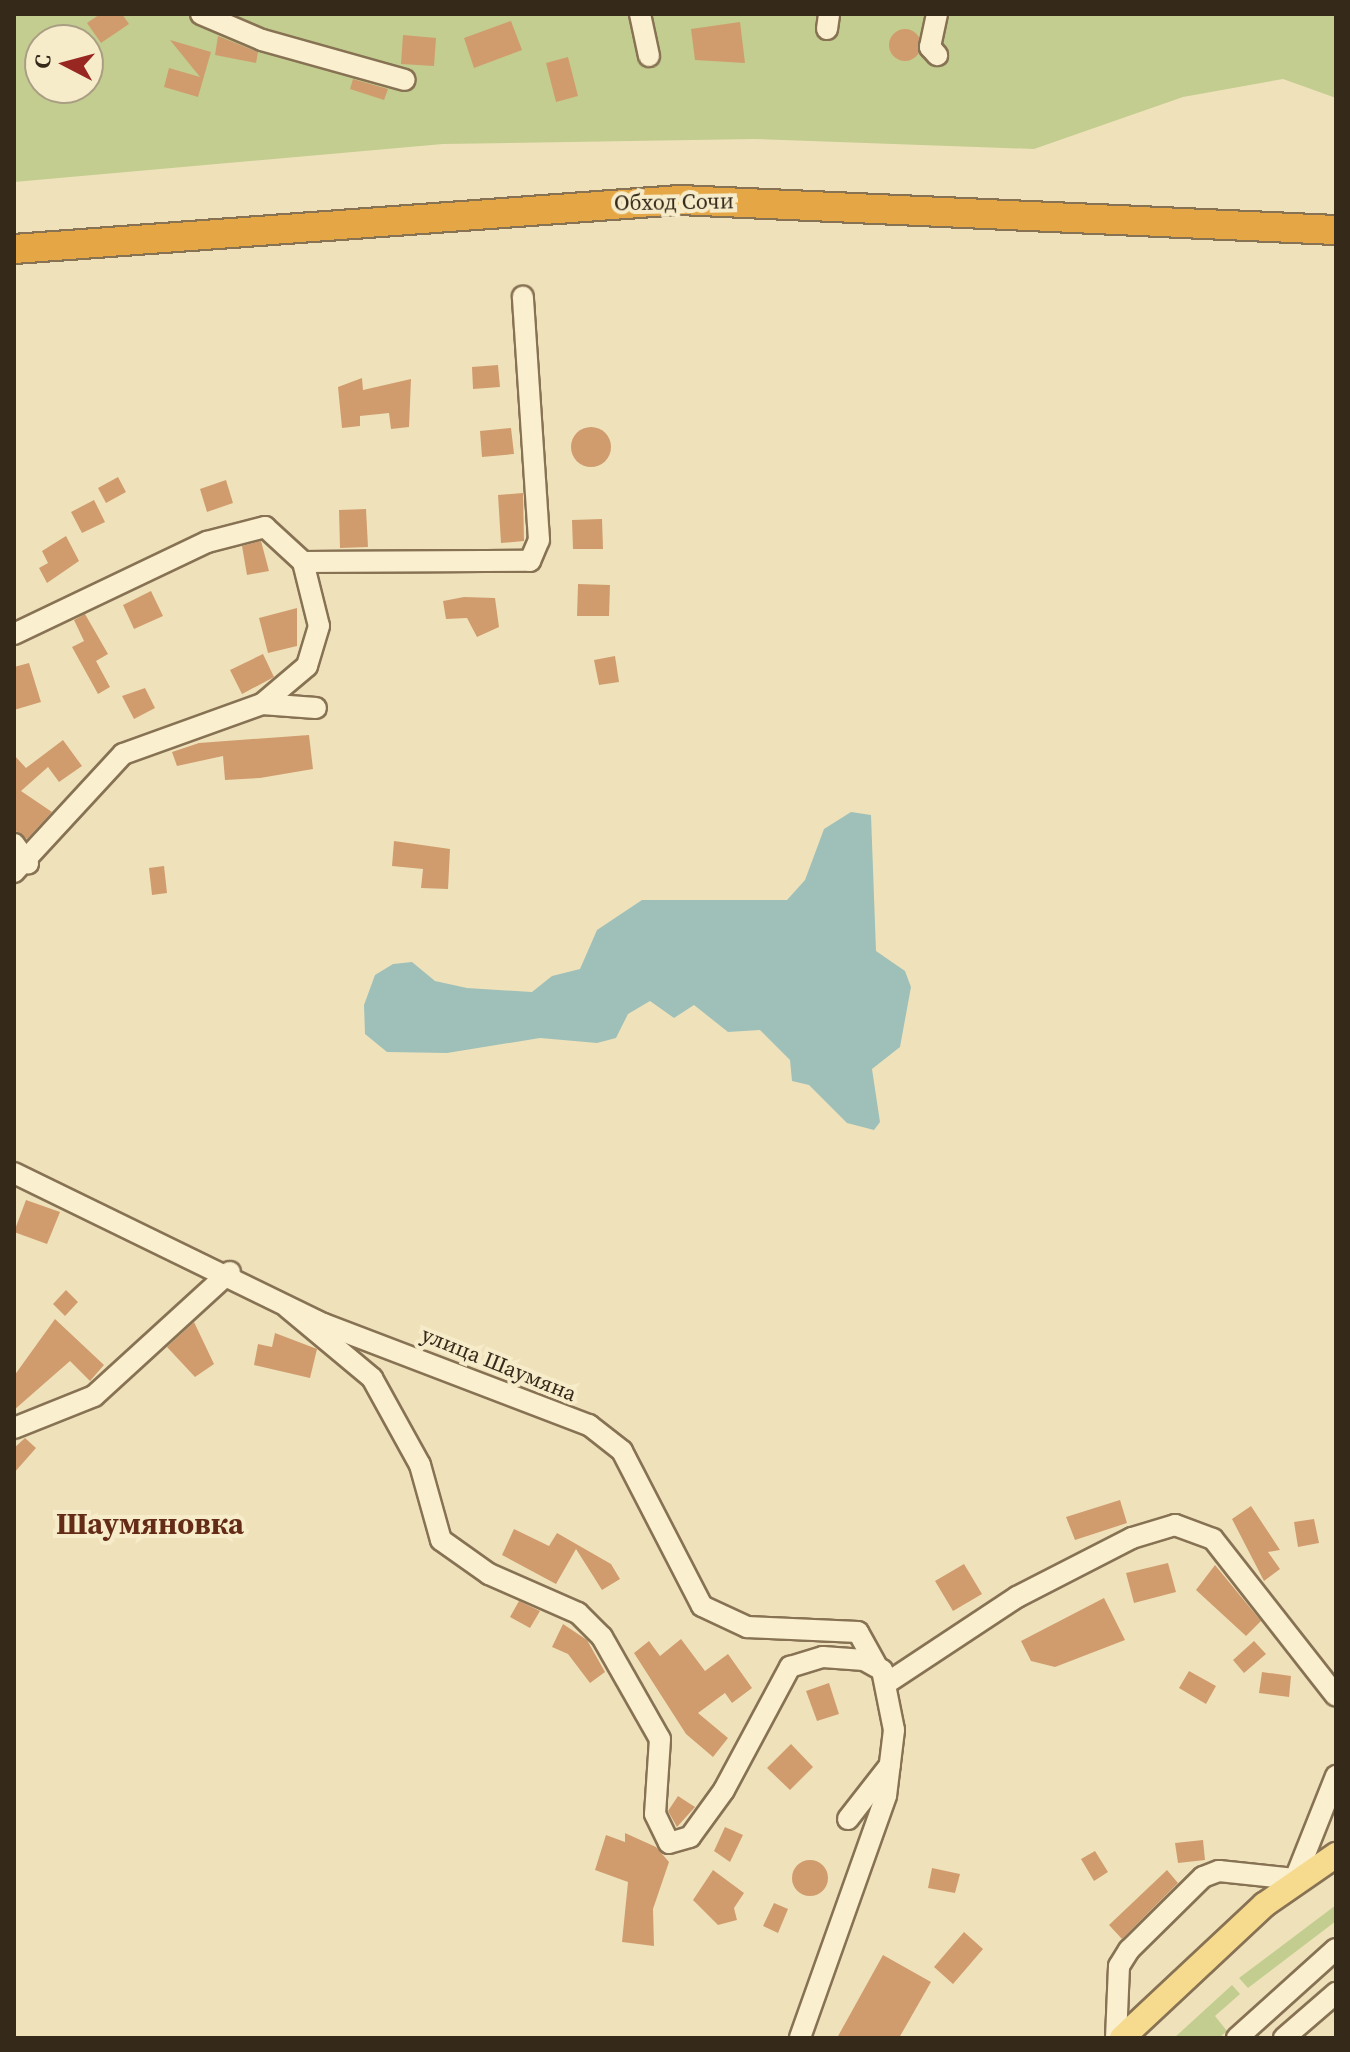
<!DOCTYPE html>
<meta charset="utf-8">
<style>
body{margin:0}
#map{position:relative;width:1350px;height:2052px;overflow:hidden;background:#efe2bb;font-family:"Source Serif 4",serif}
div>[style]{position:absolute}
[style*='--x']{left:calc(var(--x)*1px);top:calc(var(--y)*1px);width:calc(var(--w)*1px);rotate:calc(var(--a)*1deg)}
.green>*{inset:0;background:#c3cd8f}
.water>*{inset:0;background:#9fc0b8}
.building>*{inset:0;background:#d09c6e}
.round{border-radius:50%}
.roads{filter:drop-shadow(2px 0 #877254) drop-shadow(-2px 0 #877254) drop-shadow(0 2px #877254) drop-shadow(0 -2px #877254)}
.minor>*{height:20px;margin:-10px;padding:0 10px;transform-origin:10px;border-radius:10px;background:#faefce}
.major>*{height:24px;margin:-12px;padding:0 12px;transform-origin:12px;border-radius:12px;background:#f6db8f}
.highway>*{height:28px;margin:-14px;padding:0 14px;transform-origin:14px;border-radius:14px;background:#e5a745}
span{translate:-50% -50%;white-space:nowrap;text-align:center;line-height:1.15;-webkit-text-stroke:8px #f7ecca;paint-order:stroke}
.street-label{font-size:22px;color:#35291a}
.district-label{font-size:30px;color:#642b17;font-weight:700}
.frame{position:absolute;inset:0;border:16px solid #35291a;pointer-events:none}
.north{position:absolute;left:24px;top:24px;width:80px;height:80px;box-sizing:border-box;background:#f7ecca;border:2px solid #a99e84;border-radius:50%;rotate:276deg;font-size:22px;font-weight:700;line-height:32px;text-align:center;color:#35291a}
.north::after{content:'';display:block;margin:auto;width:28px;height:36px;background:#982722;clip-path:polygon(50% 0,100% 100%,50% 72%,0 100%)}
</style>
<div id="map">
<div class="green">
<i style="clip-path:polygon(evenodd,14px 14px,1336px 14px,1336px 98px,1283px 79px,1183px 97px,1034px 149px,754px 139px,443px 144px,14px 182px,14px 14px,40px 40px,88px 40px,88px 88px,40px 88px,40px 40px)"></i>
<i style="clip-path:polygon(1336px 1905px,1336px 1921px,1248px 1988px,1239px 1978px)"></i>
<i style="clip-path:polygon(1232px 1985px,1240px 1994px,1215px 2016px,1227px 2031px,1219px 2038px,1174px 2038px)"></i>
</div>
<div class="water">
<i style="clip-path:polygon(851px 812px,871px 815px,876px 951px,905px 971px,911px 987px,900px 1047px,872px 1069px,880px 1122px,874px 1130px,847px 1123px,809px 1085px,792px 1081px,790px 1060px,760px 1030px,728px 1032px,694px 1005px,674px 1018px,650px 1001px,628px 1014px,616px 1038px,597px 1043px,540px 1038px,447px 1053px,387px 1052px,365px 1034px,364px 1005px,375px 975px,393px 964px,412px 962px,435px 981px,467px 988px,532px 992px,552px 976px,580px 969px,597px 930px,642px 900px,787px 900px,805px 880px,824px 829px)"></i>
</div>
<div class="building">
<i style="clip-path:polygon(100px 14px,122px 14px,129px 24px,101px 43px,87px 23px)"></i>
<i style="clip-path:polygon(511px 21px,522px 50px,474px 68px,464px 38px)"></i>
<i style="clip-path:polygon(740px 22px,745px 63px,695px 60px,691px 29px)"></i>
<i class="round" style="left:889px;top:29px;width:32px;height:32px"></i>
<i style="clip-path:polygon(403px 35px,436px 38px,434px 66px,401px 64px)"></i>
<i style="clip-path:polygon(218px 36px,258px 52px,256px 63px,215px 55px)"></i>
<i style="clip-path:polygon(170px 40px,211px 52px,198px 97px,164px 87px,169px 68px,200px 77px)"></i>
<i style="clip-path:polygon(568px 57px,578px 96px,556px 102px,546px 63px)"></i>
<i style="clip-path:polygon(353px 79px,388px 89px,384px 100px,350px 89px)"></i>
<i style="clip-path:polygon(498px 365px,500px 387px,473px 389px,472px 367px)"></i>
<i style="clip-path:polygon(362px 378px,363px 390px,411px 379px,409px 427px,391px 429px,389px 413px,360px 416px,360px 426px,342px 428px,338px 387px)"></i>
<i class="round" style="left:571px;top:427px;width:40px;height:40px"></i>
<i style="clip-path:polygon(511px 428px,514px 454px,482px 457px,480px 431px)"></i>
<i style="clip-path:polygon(118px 477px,126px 492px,106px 503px,98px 488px)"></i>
<i style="clip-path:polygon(226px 480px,233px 503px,207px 512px,200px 489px)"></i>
<i style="clip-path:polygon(523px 493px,524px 541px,501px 543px,498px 495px)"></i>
<i style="clip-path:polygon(94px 500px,105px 522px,82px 533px,71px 512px)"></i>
<i style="clip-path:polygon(366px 509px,368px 547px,340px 548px,339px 510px)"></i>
<i style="clip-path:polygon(602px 519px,603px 549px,573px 549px,572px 520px)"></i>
<i style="clip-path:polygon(66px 536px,79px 561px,47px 583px,39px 568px,48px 563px,42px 551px)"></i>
<i style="clip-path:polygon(261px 541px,269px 571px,247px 575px,242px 546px)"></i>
<i style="clip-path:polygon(578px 584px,610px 585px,609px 616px,577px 616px)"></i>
<i style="clip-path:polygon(151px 591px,163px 616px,134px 629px,123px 605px)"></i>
<i style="clip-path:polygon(464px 597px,495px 598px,499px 627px,477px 637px,467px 618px,446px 619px,443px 601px)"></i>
<i style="clip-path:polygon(297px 608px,297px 646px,268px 653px,259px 618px)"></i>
<i style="clip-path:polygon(85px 614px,108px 654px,96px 661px,110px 687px,98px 694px,72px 647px,84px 641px,74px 620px)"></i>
<i style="clip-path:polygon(263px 654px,274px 677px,242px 694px,230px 670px)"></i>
<i style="clip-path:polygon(615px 656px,619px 682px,599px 685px,594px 660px)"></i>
<i style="clip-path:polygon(29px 663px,41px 702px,14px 710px,14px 667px)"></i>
<i style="clip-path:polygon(145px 688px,155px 708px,134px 719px,122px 696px)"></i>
<i style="clip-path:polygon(309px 735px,313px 769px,260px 778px,225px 780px,223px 756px,177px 766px,172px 752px,199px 743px)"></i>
<i style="clip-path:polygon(63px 740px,82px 766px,59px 782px,48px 767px,21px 791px,52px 812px,27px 839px,14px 830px,14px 755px,26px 768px)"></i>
<i style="clip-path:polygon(394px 841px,450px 849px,448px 889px,421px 888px,423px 869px,392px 866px)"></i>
<i style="clip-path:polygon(164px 866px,167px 893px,152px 895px,149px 868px)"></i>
<i style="clip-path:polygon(26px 1200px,60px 1212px,47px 1244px,14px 1232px)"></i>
<i style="clip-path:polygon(66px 1290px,78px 1302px,65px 1316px,53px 1304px)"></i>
<i style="clip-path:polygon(55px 1319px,104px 1365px,90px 1381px,70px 1361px,14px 1410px,14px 1376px)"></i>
<i style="clip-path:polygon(194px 1322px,214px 1364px,195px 1377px,167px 1347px)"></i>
<i style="clip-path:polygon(275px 1333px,317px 1349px,310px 1378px,254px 1365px,258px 1344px,272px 1347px)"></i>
<i style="clip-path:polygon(25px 1438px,36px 1448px,14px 1473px,14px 1448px)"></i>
<i style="clip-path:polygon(1120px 1500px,1127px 1523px,1075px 1540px,1066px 1517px)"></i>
<i style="clip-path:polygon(1251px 1506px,1280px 1550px,1268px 1552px,1280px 1569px,1264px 1581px,1232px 1519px)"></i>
<i style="clip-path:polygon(1314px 1519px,1319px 1543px,1298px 1547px,1294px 1522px)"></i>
<i style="clip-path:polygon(514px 1529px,549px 1546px,557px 1533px,611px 1564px,620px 1579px,602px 1590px,576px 1549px,556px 1584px,502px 1555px)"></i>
<i style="clip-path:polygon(1168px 1563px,1176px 1592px,1134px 1603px,1126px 1573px)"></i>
<i style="clip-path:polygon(964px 1564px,982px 1594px,953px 1611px,935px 1581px)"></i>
<i style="clip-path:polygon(1215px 1565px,1261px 1621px,1246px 1636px,1196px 1590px)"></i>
<i style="clip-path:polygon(1104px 1598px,1125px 1640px,1055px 1667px,1031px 1661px,1021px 1641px)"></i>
<i style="clip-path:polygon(519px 1601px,540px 1611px,530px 1628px,510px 1617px)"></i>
<i style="clip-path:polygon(563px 1624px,587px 1640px,605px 1672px,590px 1683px,568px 1654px,552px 1647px)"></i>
<i style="clip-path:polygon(681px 1639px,705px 1671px,728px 1654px,752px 1688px,732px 1703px,725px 1693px,698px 1713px,728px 1738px,713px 1757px,686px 1734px,634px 1653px,649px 1641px,660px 1656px)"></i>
<i style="clip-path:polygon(1254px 1641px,1266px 1654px,1244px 1673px,1233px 1660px)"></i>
<i style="clip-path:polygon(1189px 1671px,1216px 1686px,1206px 1704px,1179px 1688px)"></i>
<i style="clip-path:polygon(1262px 1672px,1291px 1676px,1289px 1697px,1259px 1693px)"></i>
<i style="clip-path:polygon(829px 1683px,839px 1714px,817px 1721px,806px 1691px)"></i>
<i style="clip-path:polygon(791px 1744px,813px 1767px,790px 1790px,767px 1768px)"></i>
<i style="clip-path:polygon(678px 1796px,695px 1807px,677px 1827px,668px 1811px)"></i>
<i style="clip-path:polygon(725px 1827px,743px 1835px,730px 1862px,714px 1851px)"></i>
<i style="clip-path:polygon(625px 1833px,656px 1847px,669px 1862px,653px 1909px,654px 1946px,622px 1942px,628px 1882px,595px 1870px,606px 1835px,625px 1842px)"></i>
<i style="clip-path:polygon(1203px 1840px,1205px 1860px,1178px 1863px,1175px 1843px)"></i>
<i style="clip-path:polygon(1095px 1851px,1108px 1872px,1094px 1881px,1081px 1859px)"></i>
<i class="round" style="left:792px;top:1860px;width:36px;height:36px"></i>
<i style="clip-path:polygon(932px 1868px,960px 1874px,955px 1893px,928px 1888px)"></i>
<i style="clip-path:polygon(713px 1870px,744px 1893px,734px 1908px,737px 1920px,718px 1925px,693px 1900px)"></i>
<i style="clip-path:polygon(1167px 1870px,1178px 1883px,1122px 1939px,1109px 1925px)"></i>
<i style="clip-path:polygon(774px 1903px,788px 1909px,778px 1933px,763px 1926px)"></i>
<i style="clip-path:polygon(964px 1932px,983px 1949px,953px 1984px,934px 1967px)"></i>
<i style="clip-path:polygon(883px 1955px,931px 1982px,899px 2038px,837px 2038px)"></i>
</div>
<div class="roads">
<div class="minor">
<i style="--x:201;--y:14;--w:66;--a:23.1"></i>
<i style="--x:262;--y:40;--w:148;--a:15.6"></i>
<i style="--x:640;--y:14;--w:43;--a:77.9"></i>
<i style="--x:937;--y:14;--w:34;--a:102"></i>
<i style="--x:930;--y:47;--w:11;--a:49"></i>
<i style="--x:827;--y:29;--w:15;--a:-82"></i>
<i style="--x:303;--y:562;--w:227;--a:-0.3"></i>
<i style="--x:530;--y:561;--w:23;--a:-67"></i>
<i style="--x:539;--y:540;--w:244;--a:-93.8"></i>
<i style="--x:14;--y:634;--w:214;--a:-25.5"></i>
<i style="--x:207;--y:542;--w:60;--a:-14.5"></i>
<i style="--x:265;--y:527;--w:52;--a:42.6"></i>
<i style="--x:303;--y:562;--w:66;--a:76"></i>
<i style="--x:319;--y:626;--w:42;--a:106.7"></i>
<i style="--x:307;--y:666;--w:59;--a:139.8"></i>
<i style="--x:262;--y:704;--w:148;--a:160.2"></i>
<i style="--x:123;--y:754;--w:161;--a:132.7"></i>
<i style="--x:262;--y:704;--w:54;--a:4.2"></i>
<i style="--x:14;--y:844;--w:24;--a:54"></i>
<i style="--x:14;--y:1173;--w:345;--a:26"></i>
<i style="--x:324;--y:1324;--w:284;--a:20.9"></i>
<i style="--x:589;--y:1425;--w:42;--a:38.2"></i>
<i style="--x:622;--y:1451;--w:174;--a:62.7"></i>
<i style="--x:702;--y:1606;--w:50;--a:25"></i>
<i style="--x:747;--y:1627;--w:111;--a:2.6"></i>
<i style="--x:858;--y:1632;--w:38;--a:61"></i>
<i style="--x:287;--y:1307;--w:111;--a:39.9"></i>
<i style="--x:372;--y:1378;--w:99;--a:61.1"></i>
<i style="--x:420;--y:1465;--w:78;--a:74.4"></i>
<i style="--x:441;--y:1540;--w:59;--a:35.3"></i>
<i style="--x:489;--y:1574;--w:97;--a:23.7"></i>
<i style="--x:578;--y:1613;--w:34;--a:45"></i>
<i style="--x:602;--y:1637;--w:117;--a:60.4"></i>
<i style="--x:660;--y:1739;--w:75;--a:93.8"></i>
<i style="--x:655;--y:1814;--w:32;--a:64"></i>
<i style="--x:669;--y:1843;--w:22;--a:-16"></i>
<i style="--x:690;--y:1837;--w:58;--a:-54.1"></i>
<i style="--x:724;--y:1790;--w:140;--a:-61.8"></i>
<i style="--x:790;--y:1667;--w:34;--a:-17"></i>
<i style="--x:823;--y:1657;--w:41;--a:4.2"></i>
<i style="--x:864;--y:1660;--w:21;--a:29"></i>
<i style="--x:882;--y:1670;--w:61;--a:78.7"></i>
<i style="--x:894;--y:1730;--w:66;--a:96.9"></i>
<i style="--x:886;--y:1796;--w:257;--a:109.6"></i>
<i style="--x:14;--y:1428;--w:86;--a:-21.8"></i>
<i style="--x:94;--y:1396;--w:184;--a:-42.4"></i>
<i style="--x:890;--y:1681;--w:152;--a:-33.5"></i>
<i style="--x:1017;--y:1597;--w:129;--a:-27.2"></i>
<i style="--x:1132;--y:1538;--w:45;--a:-16.8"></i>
<i style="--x:1175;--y:1525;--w:40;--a:20.2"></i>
<i style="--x:1213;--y:1539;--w:199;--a:51.9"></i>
<i style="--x:848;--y:1819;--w:68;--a:-52.1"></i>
<i style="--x:1116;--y:2038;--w:72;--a:-87.6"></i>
<i style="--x:1119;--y:1966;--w:19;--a:-58"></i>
<i style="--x:1129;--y:1950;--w:104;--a:-44.6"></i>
<i style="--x:1203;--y:1877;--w:17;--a:-21"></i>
<i style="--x:1219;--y:1871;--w:76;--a:6"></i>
<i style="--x:1295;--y:1879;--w:111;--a:-68.3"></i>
<i style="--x:1237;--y:2038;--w:133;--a:-42"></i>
<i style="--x:1284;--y:2038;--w:69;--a:-40.9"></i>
</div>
<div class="major">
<i style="--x:1122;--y:2038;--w:195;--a:-43.1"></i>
<i style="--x:1264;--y:1905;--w:88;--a:-34.8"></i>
</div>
<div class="highway">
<i style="--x:14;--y:249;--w:668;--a:-4.21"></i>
<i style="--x:680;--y:200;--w:657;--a:2.62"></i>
</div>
</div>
<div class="street-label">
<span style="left:674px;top:202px;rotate:-1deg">Обход Сочи</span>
<span style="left:499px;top:1364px;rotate:22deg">улица Шаумяна</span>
</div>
<div class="district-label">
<span style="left:150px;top:1524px">Шаумяновка</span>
</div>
<div class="frame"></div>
<div class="north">С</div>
</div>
